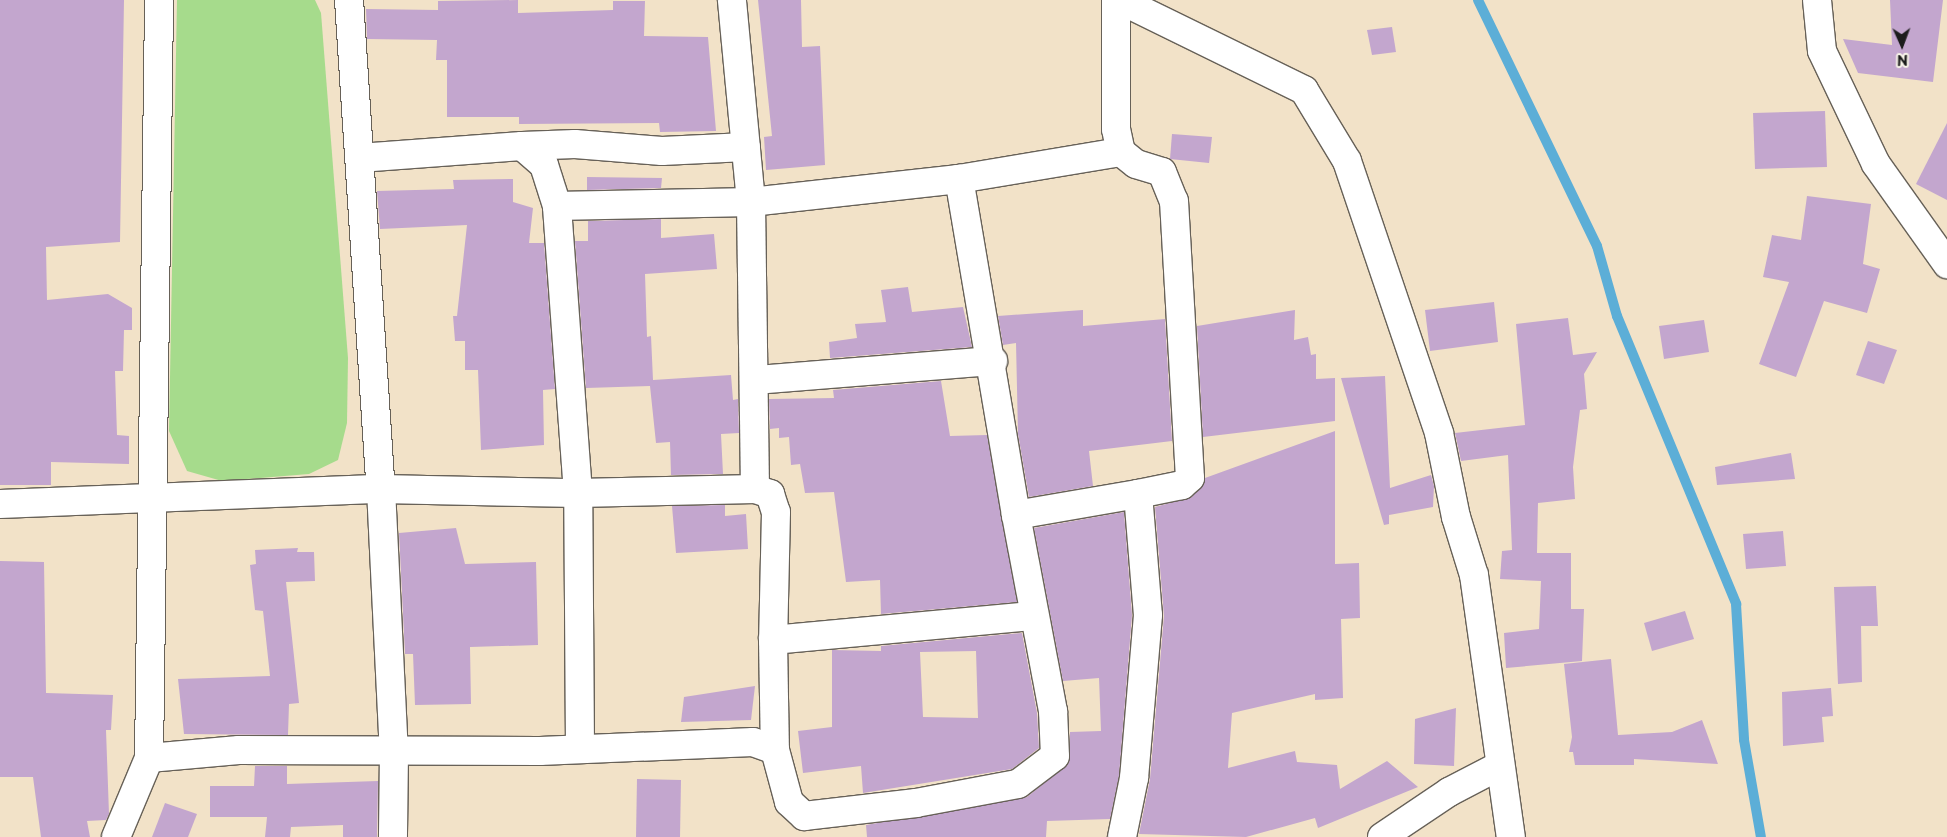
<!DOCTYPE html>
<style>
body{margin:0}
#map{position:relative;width:1947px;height:837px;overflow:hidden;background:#f2e2c8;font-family:"Playpen Sans",sans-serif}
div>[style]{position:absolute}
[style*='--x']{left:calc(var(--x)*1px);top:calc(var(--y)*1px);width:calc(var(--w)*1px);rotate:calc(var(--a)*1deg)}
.green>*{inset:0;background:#a6db8c}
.stream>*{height:10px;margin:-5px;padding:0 5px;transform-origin:5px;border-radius:5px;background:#5caed7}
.building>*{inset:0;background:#c3a6ce}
.roads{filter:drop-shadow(1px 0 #676158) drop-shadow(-1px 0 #676158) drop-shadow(0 1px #676158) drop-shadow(0 -1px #676158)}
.street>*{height:28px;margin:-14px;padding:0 14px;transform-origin:14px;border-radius:14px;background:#fff}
span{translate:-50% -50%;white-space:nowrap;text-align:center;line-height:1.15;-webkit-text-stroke:4.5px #f7f3e8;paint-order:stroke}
.north{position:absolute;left:1877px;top:20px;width:50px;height:50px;-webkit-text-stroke:4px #f7f3e8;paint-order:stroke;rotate:178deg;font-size:14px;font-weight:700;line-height:20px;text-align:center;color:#1c1c1c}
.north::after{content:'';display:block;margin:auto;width:18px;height:22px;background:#1c1c1c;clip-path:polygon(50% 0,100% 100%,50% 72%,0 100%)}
</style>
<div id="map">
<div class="green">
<i style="clip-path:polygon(177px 0,315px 0,321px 13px,348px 358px,347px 423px,338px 460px,309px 474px,222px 481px,187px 471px,169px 431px)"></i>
</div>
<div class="stream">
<i style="--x:1478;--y:0;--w:273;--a:64.2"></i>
<i style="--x:1597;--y:246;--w:73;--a:74.1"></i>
<i style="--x:1617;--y:316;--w:312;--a:67.5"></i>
<i style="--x:1736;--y:604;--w:136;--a:86.6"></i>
<i style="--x:1744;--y:740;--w:98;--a:80.1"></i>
</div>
<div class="building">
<i style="clip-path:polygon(0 0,124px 0,120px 242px,46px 247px,47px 300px,108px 294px,132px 308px,132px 330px,124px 330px,123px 371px,115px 371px,117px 435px,129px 436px,129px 464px,51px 462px,51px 485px,0 485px)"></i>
<i style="clip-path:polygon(518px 0,518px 13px,613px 10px,613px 1px,645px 1px,644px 36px,708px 37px,716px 131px,660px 132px,659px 123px,519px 124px,519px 117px,447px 117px,447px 60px,436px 60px,437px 40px,367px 39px,366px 9px,438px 10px,438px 1px)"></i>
<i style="clip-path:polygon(758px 0,801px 0,802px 47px,820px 46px,825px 165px,766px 170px,764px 137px,772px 136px)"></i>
<i style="clip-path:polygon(1890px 0,1943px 0,1933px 82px,1858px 73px,1843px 39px,1892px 45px)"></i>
<i style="clip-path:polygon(1392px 27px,1396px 52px,1372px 55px,1367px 30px)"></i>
<i style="clip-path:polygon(1825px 111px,1827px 167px,1755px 169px,1753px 113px)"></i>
<i style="clip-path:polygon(1947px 123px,1947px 200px,1916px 184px)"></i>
<i style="clip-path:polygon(1172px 134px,1212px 137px,1209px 163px,1170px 159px)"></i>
<i style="clip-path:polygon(587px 177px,662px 178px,661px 188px,587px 190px)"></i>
<i style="clip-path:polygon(513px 179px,513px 202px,533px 208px,529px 243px,544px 243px,555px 389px,543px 390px,544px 445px,481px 450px,478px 370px,465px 370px,465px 341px,455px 341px,453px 316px,457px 316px,467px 225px,380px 229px,377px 191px,454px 189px,453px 180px)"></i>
<i style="clip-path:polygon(1807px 196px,1871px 204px,1863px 264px,1880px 269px,1867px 313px,1824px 301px,1796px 377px,1759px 364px,1789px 282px,1763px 277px,1772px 235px,1801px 240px)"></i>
<i style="clip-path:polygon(661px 219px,661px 238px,714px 234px,717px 269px,645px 274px,647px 337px,651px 336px,653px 380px,731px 375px,733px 400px,738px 399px,739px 433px,721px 434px,723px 474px,671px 475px,670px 442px,656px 443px,650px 386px,586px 388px,575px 241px,588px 241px,588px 221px)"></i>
<i style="clip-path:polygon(908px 287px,912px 312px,963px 307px,972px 347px,830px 358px,829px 342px,857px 338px,855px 324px,886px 322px,881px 290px)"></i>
<i style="clip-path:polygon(1494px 302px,1498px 342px,1430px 351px,1425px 310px)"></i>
<i style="clip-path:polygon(1083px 310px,1083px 326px,1165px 319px,1172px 441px,1089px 451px,1093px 486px,1029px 497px,1018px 434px,1016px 343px,1003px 345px,998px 316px)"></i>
<i style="clip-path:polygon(1295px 310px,1294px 340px,1308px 337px,1311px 355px,1316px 354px,1316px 379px,1335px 378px,1335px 421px,1203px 437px,1197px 326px)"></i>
<i style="clip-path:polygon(1568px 318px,1573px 355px,1597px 352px,1584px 374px,1587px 409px,1580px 410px,1573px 467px,1575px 499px,1538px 503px,1537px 553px,1571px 553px,1571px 609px,1584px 609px,1582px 661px,1506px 668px,1504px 633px,1539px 629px,1541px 581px,1500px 579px,1502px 551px,1512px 550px,1508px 455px,1461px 461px,1455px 433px,1525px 425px,1516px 324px)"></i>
<i style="clip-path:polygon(1704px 320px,1709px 352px,1664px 359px,1659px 326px)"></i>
<i style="clip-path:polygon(1868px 341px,1897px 350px,1884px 384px,1856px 375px)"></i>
<i style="clip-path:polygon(1385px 376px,1390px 488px,1431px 475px,1434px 486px,1433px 507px,1389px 515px,1389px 524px,1384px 525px,1341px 378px)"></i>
<i style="clip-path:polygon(941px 381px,950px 436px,987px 435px,1017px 602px,881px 614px,880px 580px,846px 582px,834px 492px,805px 493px,800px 464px,791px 465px,789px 437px,779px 438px,779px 428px,770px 429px,769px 399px,834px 398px,833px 390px)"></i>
<i style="clip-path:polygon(1335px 431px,1335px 564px,1359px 563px,1360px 618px,1341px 619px,1343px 698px,1315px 700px,1315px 694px,1232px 713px,1228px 768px,1295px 751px,1297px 762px,1337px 765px,1340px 789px,1387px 761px,1418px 787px,1318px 828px,1315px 818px,1246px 837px,1139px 834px,1150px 779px,1164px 616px,1155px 507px,1192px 497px,1205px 478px)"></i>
<i style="clip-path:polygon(1791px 453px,1795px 479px,1717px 485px,1715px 467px)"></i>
<i style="clip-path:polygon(725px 505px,725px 516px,746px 514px,748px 549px,676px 553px,672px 506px)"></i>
<i style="clip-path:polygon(1124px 512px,1132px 615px,1119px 776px,1110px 819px,1047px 821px,1046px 837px,867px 837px,866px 825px,1027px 797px,1069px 763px,1070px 732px,1101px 731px,1099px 678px,1063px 681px,1034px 528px)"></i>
<i style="clip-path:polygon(456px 528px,465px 564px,536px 562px,538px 645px,470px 647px,471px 704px,415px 705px,413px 654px,405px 654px,399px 533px)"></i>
<i style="clip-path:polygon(1783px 531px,1786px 566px,1746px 569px,1743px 534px)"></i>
<i style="clip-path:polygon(298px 548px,297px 552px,314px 552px,315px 581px,286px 582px,299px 703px,289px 704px,288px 735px,184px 734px,178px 679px,270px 676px,263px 611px,255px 610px,250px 565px,256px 564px,255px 550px)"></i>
<i style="clip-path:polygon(0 561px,44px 562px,46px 693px,113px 695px,111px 730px,106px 730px,109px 814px,106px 820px,87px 821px,90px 837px,41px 837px,33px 777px,0 777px)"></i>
<i style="clip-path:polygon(1876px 586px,1878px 626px,1861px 626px,1862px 682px,1838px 684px,1834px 587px)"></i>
<i style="clip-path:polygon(1685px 611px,1694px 639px,1652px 651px,1644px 623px)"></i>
<i style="clip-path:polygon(evenodd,1022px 633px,1037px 713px,1039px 748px,1012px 769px,863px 793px,861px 766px,803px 773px,798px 731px,832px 727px,832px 650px,881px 651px,881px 646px,1022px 633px,976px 651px,978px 718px,923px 717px,920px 652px,976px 651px)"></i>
<i style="clip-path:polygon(1611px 659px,1618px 735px,1672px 732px,1702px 720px,1718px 764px,1634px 759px,1634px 765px,1575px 765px,1573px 752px,1569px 752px,1572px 737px,1564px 664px)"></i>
<i style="clip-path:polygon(755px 686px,751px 720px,681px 722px,684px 697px)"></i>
<i style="clip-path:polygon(1831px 688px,1833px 716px,1822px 717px,1824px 742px,1783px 746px,1782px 692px)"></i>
<i style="clip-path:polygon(1456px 708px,1454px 766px,1414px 764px,1415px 719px)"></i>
<i style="clip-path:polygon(255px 766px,287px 766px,287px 784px,378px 781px,377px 837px,343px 837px,343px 825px,291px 827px,290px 837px,265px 837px,267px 817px,210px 817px,210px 786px,254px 786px)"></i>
<i style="clip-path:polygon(637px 779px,681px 780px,680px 837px,636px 837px)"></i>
<i style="clip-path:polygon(165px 803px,197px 814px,188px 837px,152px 837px)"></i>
</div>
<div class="roads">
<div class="street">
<i style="--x:349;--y:0;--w:490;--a:86.3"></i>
<i style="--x:381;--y:489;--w:263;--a:87.2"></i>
<i style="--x:394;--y:752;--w:85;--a:90.7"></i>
<i style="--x:1116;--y:0;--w:129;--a:90"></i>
<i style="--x:1116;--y:129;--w:24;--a:78"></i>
<i style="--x:1121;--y:152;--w:19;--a:39"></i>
<i style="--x:1136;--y:164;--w:27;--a:17"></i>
<i style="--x:1162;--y:172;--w:31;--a:68"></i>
<i style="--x:1174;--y:201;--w:277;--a:86.7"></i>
<i style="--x:1190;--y:478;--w:11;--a:139"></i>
<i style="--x:1182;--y:485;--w:45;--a:168.4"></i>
<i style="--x:1138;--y:494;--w:121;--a:85.3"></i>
<i style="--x:1148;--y:615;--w:164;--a:94.9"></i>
<i style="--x:1134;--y:778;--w:60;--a:101.5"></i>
<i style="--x:1120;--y:0;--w:205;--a:26.1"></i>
<i style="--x:1304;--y:90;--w:83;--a:58.8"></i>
<i style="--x:1347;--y:161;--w:287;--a:71.3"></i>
<i style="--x:1439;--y:433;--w:86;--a:78.6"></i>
<i style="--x:1456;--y:517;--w:61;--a:72.8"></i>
<i style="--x:1474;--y:575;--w:265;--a:82"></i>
<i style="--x:1817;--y:0;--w:51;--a:84.4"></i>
<i style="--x:1822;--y:51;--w:125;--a:64.5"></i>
<i style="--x:1876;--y:164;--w:123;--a:54.6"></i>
<i style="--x:522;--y:146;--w:53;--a:-2.2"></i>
<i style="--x:575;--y:144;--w:87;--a:4.6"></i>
<i style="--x:662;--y:151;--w:84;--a:-2.7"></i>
<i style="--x:359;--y:158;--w:163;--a:-4.2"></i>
<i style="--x:522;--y:146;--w:29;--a:41"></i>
<i style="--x:544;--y:165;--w:43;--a:72.4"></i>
<i style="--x:756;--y:380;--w:238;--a:-4.6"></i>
<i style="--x:755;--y:489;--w:16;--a:18"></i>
<i style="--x:770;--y:494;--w:19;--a:72"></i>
<i style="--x:776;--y:512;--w:128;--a:91.3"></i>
<i style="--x:773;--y:640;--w:262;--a:-5.3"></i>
<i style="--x:0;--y:504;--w:381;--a:-2.3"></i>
<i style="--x:381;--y:489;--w:197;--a:1.2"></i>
<i style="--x:578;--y:493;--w:177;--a:-1.3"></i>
<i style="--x:755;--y:489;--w:287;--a:-90.8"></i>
<i style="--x:751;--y:202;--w:209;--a:-6.3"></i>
<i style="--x:1016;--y:515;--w:341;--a:-99.6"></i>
<i style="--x:959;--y:179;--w:164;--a:-9.5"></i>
<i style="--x:773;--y:640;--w:110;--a:89"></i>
<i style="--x:580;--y:749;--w:256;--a:-90.4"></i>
<i style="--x:578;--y:493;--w:288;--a:-94.2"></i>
<i style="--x:557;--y:206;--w:194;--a:-1.2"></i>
<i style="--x:751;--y:202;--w:203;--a:-95.4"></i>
<i style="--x:149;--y:758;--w:90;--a:-5.1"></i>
<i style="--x:239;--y:750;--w:301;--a:0.2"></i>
<i style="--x:540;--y:751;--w:213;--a:-2.4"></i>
<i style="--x:753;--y:742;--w:23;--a:20"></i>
<i style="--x:775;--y:750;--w:54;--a:74.9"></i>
<i style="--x:789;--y:802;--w:21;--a:43"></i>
<i style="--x:804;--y:816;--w:113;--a:-6.6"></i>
<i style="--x:916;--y:803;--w:104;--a:-10.6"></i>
<i style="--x:1018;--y:784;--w:46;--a:-37.1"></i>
<i style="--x:1055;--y:756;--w:45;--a:-92.5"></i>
<i style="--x:1053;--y:711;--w:199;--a:-100.7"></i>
<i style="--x:1016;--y:515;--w:124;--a:-9.8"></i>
<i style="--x:116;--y:837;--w:86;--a:-67.3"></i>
<i style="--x:149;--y:758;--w:758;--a:-89.24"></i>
<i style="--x:1382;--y:837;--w:81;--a:-33.9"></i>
<i style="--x:1449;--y:792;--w:56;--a:-27.5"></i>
</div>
</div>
<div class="north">N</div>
</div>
